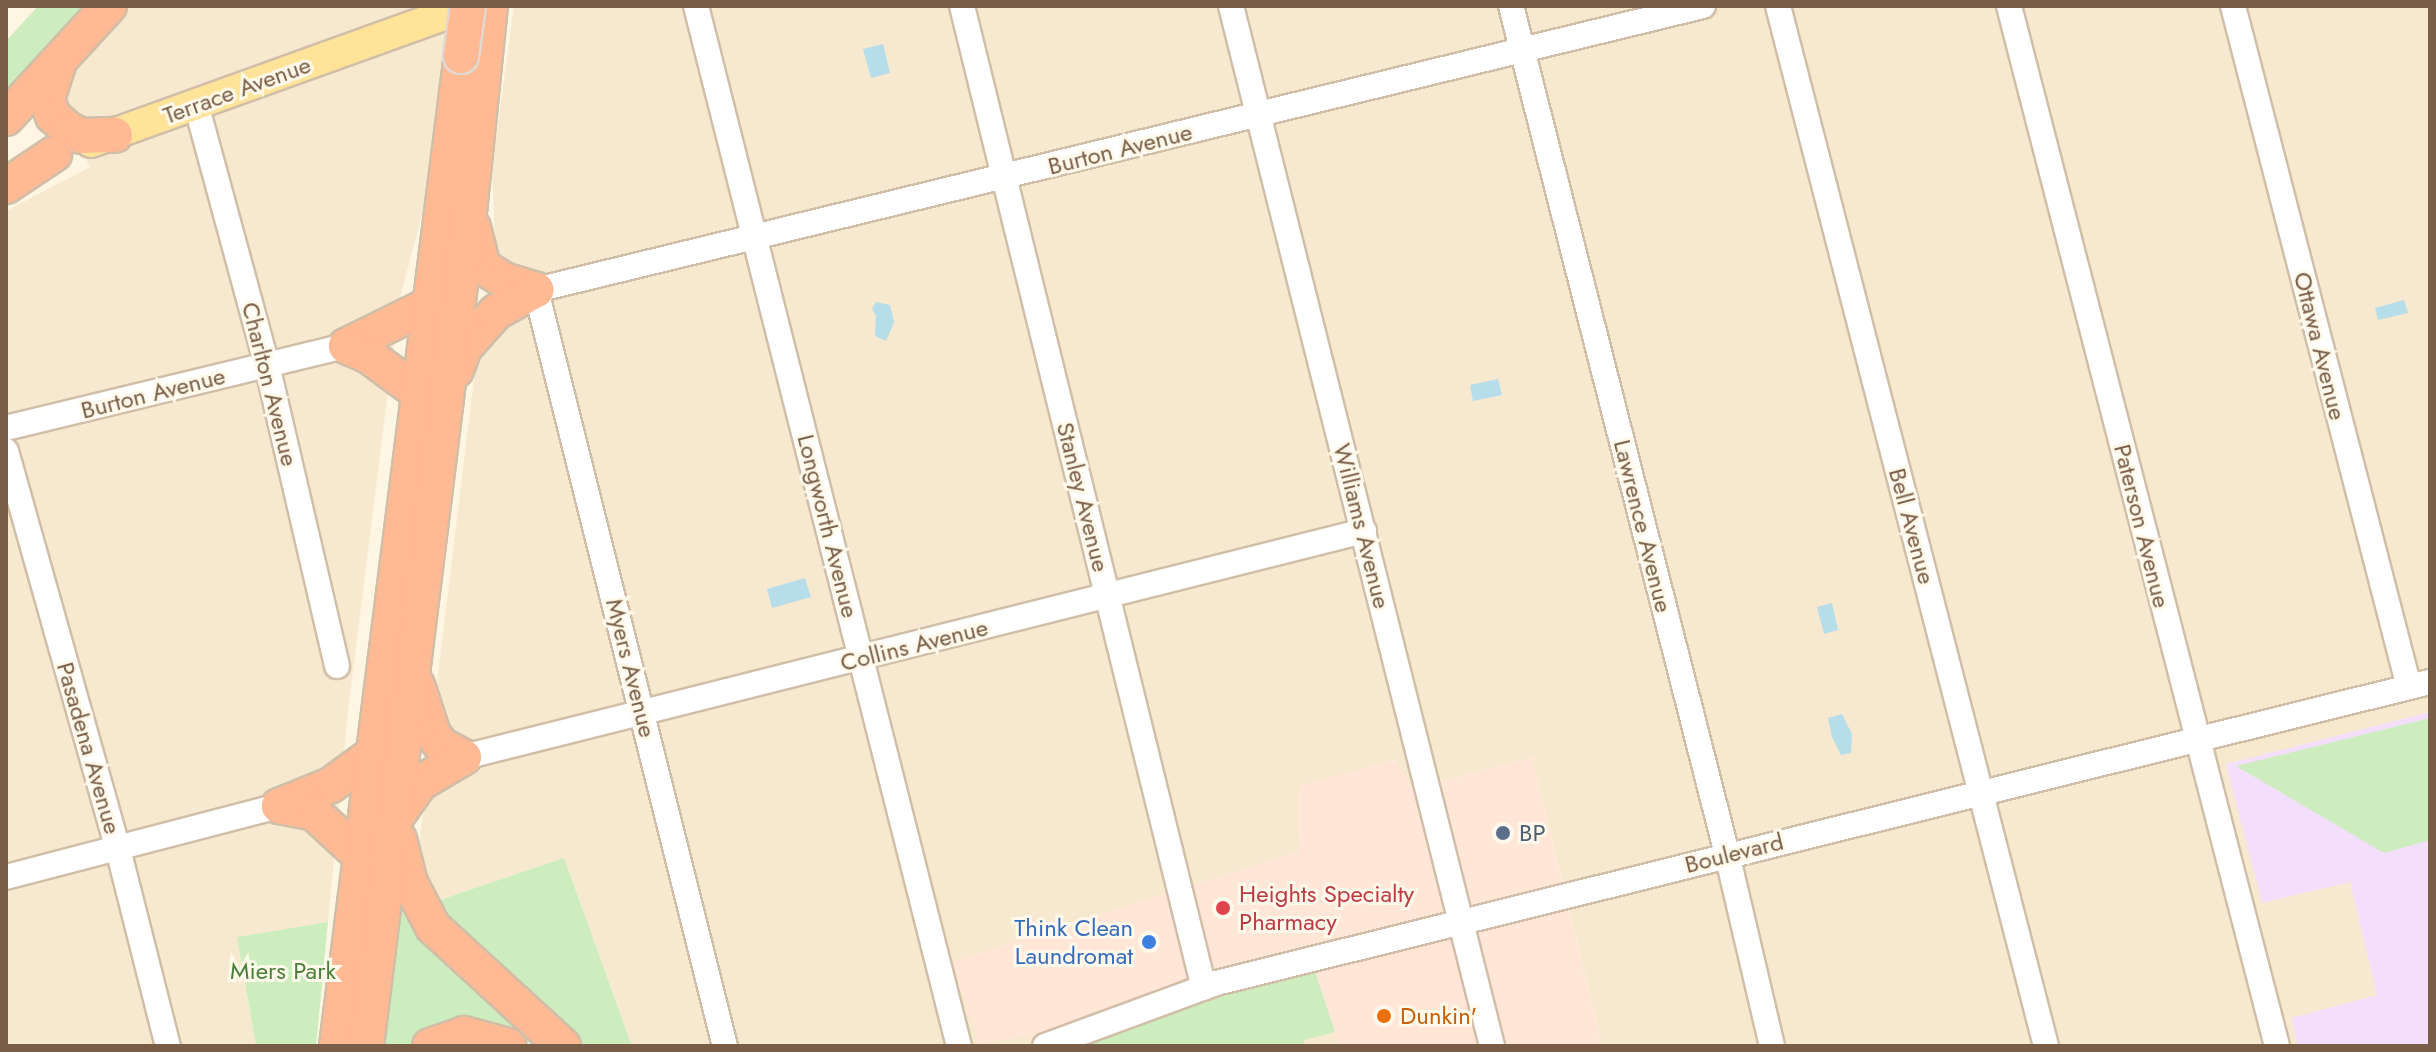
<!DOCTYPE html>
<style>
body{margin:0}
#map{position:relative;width:2436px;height:1052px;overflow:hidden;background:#fef6e2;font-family:Jost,sans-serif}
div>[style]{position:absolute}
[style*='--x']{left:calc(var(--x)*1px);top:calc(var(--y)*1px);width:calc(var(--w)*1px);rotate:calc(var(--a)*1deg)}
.residential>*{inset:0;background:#f7e9d0}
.commercial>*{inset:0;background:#ffe6d6}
.education>*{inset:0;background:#f3dffb}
.green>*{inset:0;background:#cdedbf}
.water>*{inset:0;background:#b5ddea}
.roads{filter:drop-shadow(2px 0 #d1bea8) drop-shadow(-2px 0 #d1bea8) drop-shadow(0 2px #d1bea8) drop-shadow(0 -2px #d1bea8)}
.minor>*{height:24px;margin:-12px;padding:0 12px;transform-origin:12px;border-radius:12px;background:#fff}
.major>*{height:30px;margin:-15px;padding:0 15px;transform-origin:15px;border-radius:15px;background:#ffe399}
.highway>*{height:34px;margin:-17px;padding:0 17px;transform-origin:17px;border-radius:17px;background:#ffb993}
.bridges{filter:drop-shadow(2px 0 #dfd8d3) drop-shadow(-2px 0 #dfd8d3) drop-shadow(0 2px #dfd8d3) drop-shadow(0 -2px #dfd8d3)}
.highway-bridge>*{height:34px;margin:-17px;padding:0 17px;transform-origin:17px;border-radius:17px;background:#ffb993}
.dots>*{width:22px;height:22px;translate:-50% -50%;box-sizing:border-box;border:4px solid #fff9eb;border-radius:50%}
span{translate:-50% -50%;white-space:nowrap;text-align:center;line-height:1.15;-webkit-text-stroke:6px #fff9eb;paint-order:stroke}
.street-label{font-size:24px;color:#795d46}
.service-label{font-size:24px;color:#4e5e75}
.left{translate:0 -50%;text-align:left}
.health-label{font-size:24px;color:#be3a42}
.shop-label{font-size:24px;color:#366cbe}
.right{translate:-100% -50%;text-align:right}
.park-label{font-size:24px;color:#4a803c}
.food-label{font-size:24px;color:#c56008}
.frame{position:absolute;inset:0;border:8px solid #795d46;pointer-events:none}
</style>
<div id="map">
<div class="residential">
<i style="clip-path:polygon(120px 6px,452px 6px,431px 180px,399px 302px,348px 711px,328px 922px,237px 937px,256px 1046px,6px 1046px,6px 211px,90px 167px,57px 101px,52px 81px)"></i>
<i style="clip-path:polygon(514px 6px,2430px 6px,2430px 1046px,1594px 1046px,1602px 1043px,1532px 757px,1414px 789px,1298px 787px,1299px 851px,952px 963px,1317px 999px,1342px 1046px,632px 1046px,564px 858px,425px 905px,416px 861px,426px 795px,459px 748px,434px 707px,474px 379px,496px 272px,492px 167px)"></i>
</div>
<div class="commercial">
<i style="clip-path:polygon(1532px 757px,1602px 1044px,1342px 1046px,1317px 999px,979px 1043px,952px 962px,1299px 851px,1298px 786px,1394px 760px,1414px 789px)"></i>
</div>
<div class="education">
<i style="clip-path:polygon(2430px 712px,2430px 1046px,2298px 1046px,2291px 1018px,2377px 995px,2350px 882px,2262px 903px,2226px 764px)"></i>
</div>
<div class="green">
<i style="clip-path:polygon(38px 6px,91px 6px,6px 100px,6px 41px)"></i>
<i style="clip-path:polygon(2430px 718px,2430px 840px,2384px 853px,2236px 766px)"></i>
<i style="clip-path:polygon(564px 858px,632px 1046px,573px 1046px,425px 905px)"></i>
<i style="clip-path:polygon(402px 899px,547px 1046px,533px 1046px,521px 1038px,384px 1046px)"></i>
<i style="clip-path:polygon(328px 922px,316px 1046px,256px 1046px,237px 937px)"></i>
<i style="clip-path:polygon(1311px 959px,1335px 1032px,1304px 1040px,1305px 1046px,1049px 1046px)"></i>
</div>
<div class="water">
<i style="clip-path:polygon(883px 44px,890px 73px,871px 78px,863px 49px)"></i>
<i style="clip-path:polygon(2404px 300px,2408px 313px,2378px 320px,2375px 308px)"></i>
<i style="clip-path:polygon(876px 302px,890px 305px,894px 322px,886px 341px,875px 336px,876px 316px,872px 309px)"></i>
<i style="clip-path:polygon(1498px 379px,1502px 395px,1473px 401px,1470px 385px)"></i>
<i style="clip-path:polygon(805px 578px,811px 597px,772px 608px,767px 589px)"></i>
<i style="clip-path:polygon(1832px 603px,1838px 630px,1824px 634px,1817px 607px)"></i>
<i style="clip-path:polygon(1842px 714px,1852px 734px,1851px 753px,1841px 755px,1832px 737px,1828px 718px)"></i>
</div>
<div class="roads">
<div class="minor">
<i style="--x:696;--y:6;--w:1073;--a:75.81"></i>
<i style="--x:962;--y:6;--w:1011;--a:76.16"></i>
<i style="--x:1231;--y:6;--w:1072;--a:75.91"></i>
<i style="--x:1511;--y:6;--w:875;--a:75.71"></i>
<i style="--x:1727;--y:854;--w:197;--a:76.8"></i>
<i style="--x:1778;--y:6;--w:1074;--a:75.55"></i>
<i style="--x:2009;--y:6;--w:1074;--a:75.55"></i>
<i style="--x:2233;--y:6;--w:703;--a:75.51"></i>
<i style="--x:196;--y:104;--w:270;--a:74.8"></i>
<i style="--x:267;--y:365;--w:309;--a:76.9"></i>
<i style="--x:6;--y:428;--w:350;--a:-13.6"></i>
<i style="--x:6;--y:451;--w:413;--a:74.3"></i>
<i style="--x:118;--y:849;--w:203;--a:75.8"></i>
<i style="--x:464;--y:757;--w:928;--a:-14.1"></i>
<i style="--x:6;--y:877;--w:282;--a:-14.6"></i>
<i style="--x:725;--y:1046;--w:779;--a:-104.04"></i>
<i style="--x:536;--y:290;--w:1201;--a:-13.68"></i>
<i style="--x:1045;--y:1046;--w:182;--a:-20.2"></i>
<i style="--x:1216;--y:983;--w:1251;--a:-13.93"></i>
</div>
<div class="major">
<i style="--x:91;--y:142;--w:401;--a:-19.8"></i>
</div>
<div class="highway">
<i style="--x:58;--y:65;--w:36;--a:108"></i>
<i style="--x:47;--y:99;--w:18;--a:71"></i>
<i style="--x:53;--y:116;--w:21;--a:41"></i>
<i style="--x:69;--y:130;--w:14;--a:25"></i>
<i style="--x:82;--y:136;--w:33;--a:-2"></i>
<i style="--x:6;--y:118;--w:152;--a:-47.4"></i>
<i style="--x:6;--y:186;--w:58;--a:-33.7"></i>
<i style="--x:473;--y:227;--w:41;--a:76"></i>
<i style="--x:483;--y:267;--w:25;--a:32"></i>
<i style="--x:504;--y:280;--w:34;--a:17"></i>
<i style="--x:346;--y:346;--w:95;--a:-26.3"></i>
<i style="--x:346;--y:346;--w:25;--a:23"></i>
<i style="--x:369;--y:356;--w:62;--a:36.5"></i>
<i style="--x:456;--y:370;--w:23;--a:-70"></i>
<i style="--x:464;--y:348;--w:48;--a:-48.4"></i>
<i style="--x:496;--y:312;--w:46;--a:-28.8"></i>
<i style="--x:417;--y:685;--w:52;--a:71.9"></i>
<i style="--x:433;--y:734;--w:14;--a:54"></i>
<i style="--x:441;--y:745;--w:26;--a:28"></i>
<i style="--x:279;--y:806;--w:56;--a:-22"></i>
<i style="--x:331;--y:785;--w:52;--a:-36.4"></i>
<i style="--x:279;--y:806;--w:36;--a:11"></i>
<i style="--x:314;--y:813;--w:64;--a:42.5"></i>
<i style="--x:396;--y:817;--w:42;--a:-54.8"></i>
<i style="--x:420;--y:783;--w:51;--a:-30.6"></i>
<i style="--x:399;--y:839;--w:45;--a:76"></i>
<i style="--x:410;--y:883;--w:50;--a:62.4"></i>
<i style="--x:433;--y:927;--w:176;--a:42.5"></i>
<i style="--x:337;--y:1046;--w:992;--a:-82.82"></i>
<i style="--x:366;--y:1046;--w:840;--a:-82.96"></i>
<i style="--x:469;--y:212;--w:207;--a:-84.2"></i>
<i style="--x:430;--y:1046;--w:36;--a:-19"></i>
<i style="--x:464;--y:1034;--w:46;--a:15.3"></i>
</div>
</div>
<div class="bridges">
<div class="highway-bridge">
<i style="--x:461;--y:56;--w:50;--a:-82"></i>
</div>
</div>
<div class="dots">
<i style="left:1503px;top:833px;background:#5c6f8a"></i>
<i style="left:1223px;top:908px;background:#e0444e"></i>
<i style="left:1149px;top:942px;background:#3f7fe0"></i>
<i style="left:1384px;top:1016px;background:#e8710a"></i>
</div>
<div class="street-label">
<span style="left:237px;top:90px;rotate:-20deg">Terrace Avenue</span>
<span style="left:1120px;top:149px;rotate:-14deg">Burton Avenue</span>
<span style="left:2320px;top:346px;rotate:76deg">Ottawa Avenue</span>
<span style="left:270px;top:384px;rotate:76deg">Charlton Avenue</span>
<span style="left:153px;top:393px;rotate:-14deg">Burton Avenue</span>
<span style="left:1083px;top:497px;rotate:76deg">Stanley Avenue</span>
<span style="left:828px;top:526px;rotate:76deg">Longworth Avenue</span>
<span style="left:1362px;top:526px;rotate:76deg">Williams Avenue</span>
<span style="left:1643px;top:526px;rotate:76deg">Lawrence Avenue</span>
<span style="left:1912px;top:526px;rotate:75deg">Bell Avenue</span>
<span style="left:2142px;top:526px;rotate:76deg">Paterson Avenue</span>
<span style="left:914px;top:645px;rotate:-14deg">Collins Avenue</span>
<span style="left:631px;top:668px;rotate:76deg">Myers Avenue</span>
<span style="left:89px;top:748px;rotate:74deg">Pasadena Avenue</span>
<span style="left:1734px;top:853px;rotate:-14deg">Boulevard</span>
</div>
<div class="service-label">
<span class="left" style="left:1519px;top:833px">BP</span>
</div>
<div class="health-label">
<span class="left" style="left:1239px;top:908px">Heights Specialty<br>Pharmacy</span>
</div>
<div class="shop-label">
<span class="right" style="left:1133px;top:942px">Think Clean<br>Laundromat</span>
</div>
<div class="park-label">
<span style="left:283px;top:971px">Miers Park</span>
</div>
<div class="food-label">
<span class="left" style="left:1400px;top:1016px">Dunkin'</span>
</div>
<div class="frame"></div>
</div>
